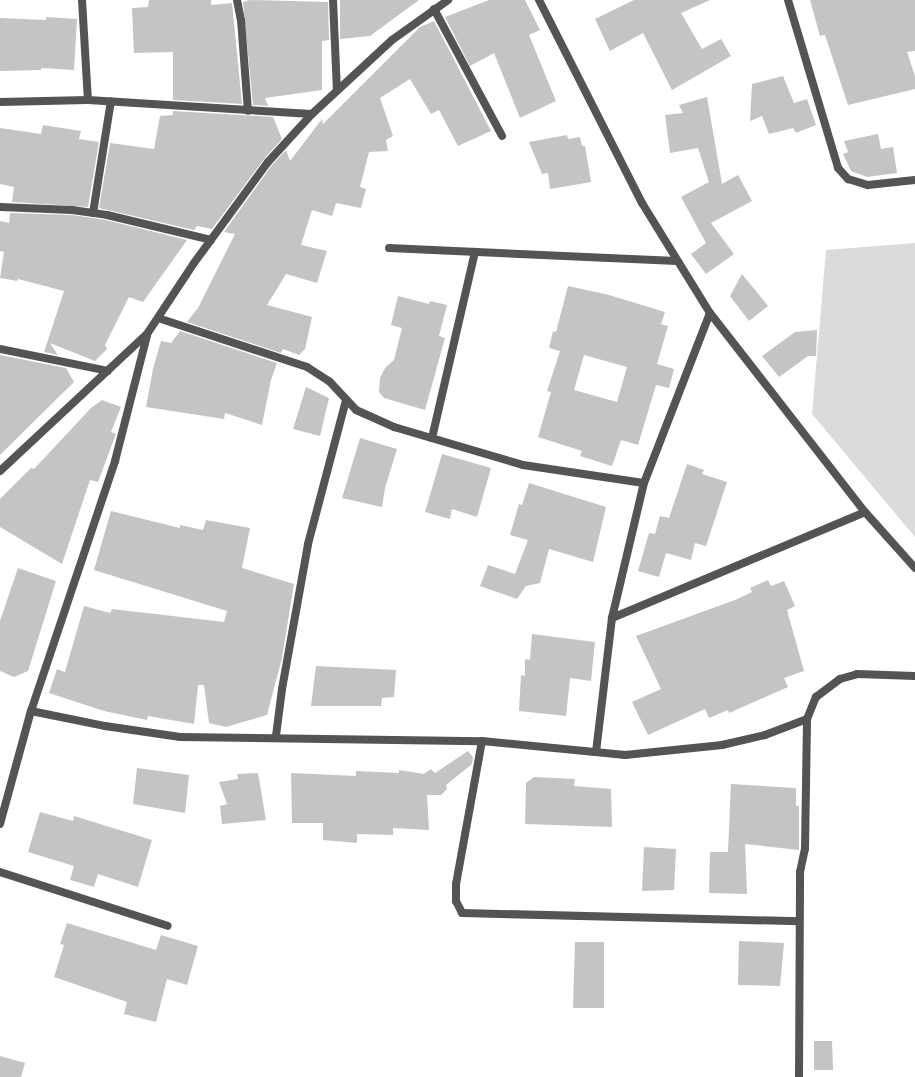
<!DOCTYPE html>
<style>
body{margin:0}
#map{position:relative;width:915px;height:1077px;overflow:hidden;background:#fff;font-family:Karla,sans-serif}
div>[style]{position:absolute}
[style*='--x']{left:calc(var(--x)*1px);top:calc(var(--y)*1px);width:calc(var(--w)*1px);rotate:calc(var(--a)*1deg)}
.green>*{inset:0;background:#dbdbdb}
.building>*{inset:0;background:#c4c4c4}
.street>*{height:8px;margin:-4px;padding:0 4px;transform-origin:4px;border-radius:4px;background:#545454}
span{translate:-50% -50%;white-space:nowrap;text-align:center;line-height:1.15;-webkit-text-stroke:3px #fff;paint-order:stroke}
</style>
<div id="map">
<div class="green">
<i style="clip-path:polygon(915px 243px,915px 537px,812px 414px,826px 250px)"></i>
</div>
<div class="building">
<i style="clip-path:polygon(149px 0,211px 0,211px 5px,232px 3px,242px 104px,173px 100px,173px 52px,134px 53px,132px 8px,148px 7px)"></i>
<i style="clip-path:polygon(250px 0,328px 2px,329px 40px,322px 41px,322px 90px,265px 98px,268px 106px,253px 105px,243px 2px)"></i>
<i style="clip-path:polygon(340px 0,419px 0,370px 36px,340px 39px)"></i>
<i style="clip-path:polygon(489px 0,525px 0,540px 30px,529px 35px,556px 101px,520px 118px,494px 53px,470px 66px,445px 17px)"></i>
<i style="clip-path:polygon(634px 0,710px 0,681px 13px,702px 49px,721px 39px,731px 56px,672px 90px,643px 33px,610px 51px,595px 19px)"></i>
<i style="clip-path:polygon(810px 0,915px 0,915px 51px,907px 52px,915px 76px,915px 89px,848px 105px,825px 35px,820px 36px)"></i>
<i style="clip-path:polygon(46px 17px,77px 19px,74px 70px,41px 68px,41px 70px,0 71px,0 18px,46px 20px)"></i>
<i style="clip-path:polygon(434px 21px,491px 131px,458px 146px,439px 110px,431px 114px,410px 79px,380px 98px,393px 136px,386px 140px,388px 151px,369px 152px,360px 187px,366px 189px,361px 208px,336px 203px,332px 216px,312px 210px,301px 245px,327px 251px,317px 283px,286px 274px,267px 305px,312px 317px,305px 349px,299px 355px,283px 349px,281px 353px,187px 322px,198px 308px,235px 234px,224px 232px,272px 165px,286px 150px,290px 161px,322px 119px,323px 124px,420px 27px)"></i>
<i style="clip-path:polygon(783px 76px,794px 103px,807px 99px,816px 125px,796px 133px,793px 128px,769px 134px,762px 116px,750px 121px,752px 84px)"></i>
<i style="clip-path:polygon(707px 97px,722px 184px,738px 175px,752px 201px,711px 223px,734px 254px,706px 274px,691px 254px,706px 243px,681px 197px,709px 182px,698px 148px,670px 153px,665px 115px,683px 113px,679px 105px)"></i>
<i style="clip-path:polygon(173px 111px,273px 117px,282px 139px,264px 159px,212px 229px,197px 226px,194px 230px,99px 208px,110px 143px,154px 149px,160px 116px,173px 115px)"></i>
<i style="clip-path:polygon(43px 125px,81px 131px,79px 139px,99px 142px,88px 207px,12px 202px,14px 187px,0 184px,0 128px,41px 134px)"></i>
<i style="clip-path:polygon(878px 134px,881px 149px,893px 147px,897px 173px,867px 177px,851px 171px,843px 154px,848px 152px,844px 141px)"></i>
<i style="clip-path:polygon(567px 135px,568px 139px,580px 137px,582px 146px,585px 146px,591px 182px,550px 189px,548px 173px,542px 174px,529px 142px)"></i>
<i style="clip-path:polygon(10px 213px,72px 215px,106px 220px,187px 240px,143px 302px,129px 297px,105px 345px,107px 349px,95px 361px,50px 343px,58px 355px,44px 352px,64px 291px,18px 279px,17px 281px,0 278px,4px 252px,0 251px,0 221px,9px 223px)"></i>
<i style="clip-path:polygon(742px 274px,768px 306px,749px 321px,730px 296px)"></i>
<i style="clip-path:polygon(evenodd,568px 286px,609px 295px,665px 312px,661px 324px,668px 326px,657px 364px,674px 369px,669px 388px,656px 385px,638px 445px,621px 440px,612px 466px,580px 456px,582px 451px,538px 437px,551px 392px,547px 391px,560px 351px,549px 348px,553px 331px,556px 332px,568px 286px,584px 355px,627px 367px,617px 402px,574px 390px,584px 355px)"></i>
<i style="clip-path:polygon(398px 296px,429px 304px,430px 301px,447px 305px,439px 336px,445px 338px,425px 410px,384px 398px,379px 392px,380px 378px,385px 368px,394px 360px,402px 328px,391px 325px)"></i>
<i style="clip-path:polygon(817px 330px,816px 356px,808px 356px,779px 377px,762px 356px,795px 332px)"></i>
<i style="clip-path:polygon(180px 331px,277px 363px,271px 380px,262px 425px,225px 413px,224px 419px,146px 407px,153px 369px,161px 341px,171px 343px)"></i>
<i style="clip-path:polygon(0 355px,66px 368px,74px 382px,0 455px)"></i>
<i style="clip-path:polygon(306px 387px,329px 398px,320px 436px,293px 429px)"></i>
<i style="clip-path:polygon(102px 400px,121px 407px,111px 432px,116px 434px,98px 482px,90px 480px,62px 564px,0 527px,0 499px,31px 468px,34px 469px,91px 408px)"></i>
<i style="clip-path:polygon(360px 438px,397px 449px,385px 488px,382px 507px,342px 498px)"></i>
<i style="clip-path:polygon(442px 454px,491px 468px,477px 517px,452px 509px,450px 519px,425px 512px)"></i>
<i style="clip-path:polygon(687px 464px,704px 470px,702px 474px,727px 482px,706px 546px,695px 543px,691px 560px,666px 553px,659px 577px,638px 571px,649px 533px,655px 534px,660px 516px,669px 518px)"></i>
<i style="clip-path:polygon(529px 483px,606px 507px,593px 562px,549px 549px,540px 583px,526px 586px,517px 599px,480px 586px,488px 565px,515px 574px,528px 540px,510px 535px,519px 504px,522px 505px)"></i>
<i style="clip-path:polygon(111px 511px,180px 528px,180px 525px,203px 530px,206px 520px,250px 528px,242px 568px,294px 584px,282px 658px,267px 715px,226px 727px,209px 723px,204px 685px,198px 685px,194px 724px,148px 716px,147px 720px,104px 711px,49px 693px,57px 669px,65px 672px,84px 606px,110px 613px,112px 609px,224px 622px,227px 611px,94px 570px)"></i>
<i style="clip-path:polygon(18px 568px,56px 581px,28px 671px,14px 677px,0 671px,0 621px)"></i>
<i style="clip-path:polygon(768px 580px,771px 586px,784px 581px,795px 606px,787px 610px,804px 671px,784px 678px,788px 687px,729px 713px,728px 710px,709px 718px,705px 709px,648px 735px,632px 702px,661px 689px,636px 636px,735px 600px,752px 592px,750px 588px)"></i>
<i style="clip-path:polygon(532px 634px,595px 642px,591px 681px,570px 678px,566px 716px,519px 711px,521px 675px,525px 676px,525px 659px,530px 660px)"></i>
<i style="clip-path:polygon(316px 666px,396px 670px,394px 697px,382px 698px,381px 706px,311px 706px)"></i>
<i style="clip-path:polygon(468px 751px,473px 757px,472px 764px,446px 785px,447px 789px,441px 795px,427px 795px,429px 830px,393px 828px,393px 835px,357px 834px,357px 843px,323px 840px,323px 823px,292px 823px,291px 773px,356px 776px,356px 771px,399px 773px,399px 770px,424px 774px,431px 769px,435px 773px)"></i>
<i style="clip-path:polygon(137px 768px,189px 775px,185px 813px,133px 804px)"></i>
<i style="clip-path:polygon(258px 773px,266px 820px,222px 824px,220px 806px,227px 804px,219px 782px,238px 779px,237px 774px)"></i>
<i style="clip-path:polygon(534px 777px,575px 779px,574px 786px,611px 789px,612px 827px,525px 824px,526px 783px)"></i>
<i style="clip-path:polygon(731px 784px,796px 788px,796px 806px,799px 806px,799px 850px,745px 844px,747px 894px,709px 893px,710px 852px,728px 852px)"></i>
<i style="clip-path:polygon(40px 812px,73px 821px,74px 816px,152px 840px,138px 887px,98px 874px,94px 887px,70px 880px,74px 866px,28px 852px)"></i>
<i style="clip-path:polygon(644px 847px,676px 849px,674px 890px,642px 891px)"></i>
<i style="clip-path:polygon(67px 923px,156px 950px,161px 935px,198px 946px,187px 985px,167px 979px,156px 1022px,124px 1014px,127px 1002px,54px 977px,64px 945px,60px 944px)"></i>
<i style="clip-path:polygon(739px 941px,784px 943px,780px 986px,738px 985px)"></i>
<i style="clip-path:polygon(575px 942px,604px 942px,604px 1008px,573px 1008px)"></i>
<i style="clip-path:polygon(814px 1041px,832px 1041px,833px 1070px,814px 1070px)"></i>
<i style="clip-path:polygon(0 1056px,25px 1063px,21px 1077px,0 1077px)"></i>
</div>
<div class="street">
<i style="--x:82;--y:0;--w:100;--a:86.6"></i>
<i style="--x:237;--y:0;--w:20;--a:79"></i>
<i style="--x:241;--y:20;--w:91;--a:85.6"></i>
<i style="--x:333;--y:0;--w:90;--a:87.5"></i>
<i style="--x:539;--y:0;--w:228;--a:63.1"></i>
<i style="--x:642;--y:203;--w:129;--a:58.3"></i>
<i style="--x:710;--y:313;--w:252;--a:52.1"></i>
<i style="--x:865;--y:512;--w:75;--a:48.2"></i>
<i style="--x:788;--y:0;--w:175;--a:73.4"></i>
<i style="--x:838;--y:168;--w:15;--a:48"></i>
<i style="--x:848;--y:179;--w:21;--a:17"></i>
<i style="--x:868;--y:185;--w:47;--a:-6.1"></i>
<i style="--x:434;--y:9;--w:144;--a:61.8"></i>
<i style="--x:0;--y:102;--w:88;--a:-1.3"></i>
<i style="--x:88;--y:100;--w:224;--a:3.6"></i>
<i style="--x:0;--y:207;--w:72;--a:2.4"></i>
<i style="--x:72;--y:210;--w:35;--a:8"></i>
<i style="--x:107;--y:215;--w:107;--a:13.5"></i>
<i style="--x:93;--y:213;--w:113;--a:-80.9"></i>
<i style="--x:389;--y:248;--w:288;--a:2.6"></i>
<i style="--x:158;--y:318;--w:157;--a:18.2"></i>
<i style="--x:307;--y:367;--w:27;--a:33"></i>
<i style="--x:330;--y:382;--w:38;--a:47"></i>
<i style="--x:356;--y:410;--w:42;--a:24.1"></i>
<i style="--x:394;--y:427;--w:134;--a:16.4"></i>
<i style="--x:523;--y:465;--w:122;--a:8.5"></i>
<i style="--x:0;--y:349;--w:110;--a:11.5"></i>
<i style="--x:432;--y:438;--w:191;--a:-77"></i>
<i style="--x:0;--y:471;--w:201;--a:-43"></i>
<i style="--x:147;--y:334;--w:85;--a:-56.5"></i>
<i style="--x:194;--y:263;--w:125;--a:-53.8"></i>
<i style="--x:268;--y:162;--w:65;--a:-47.5"></i>
<i style="--x:312;--y:114;--w:109;--a:-42.8"></i>
<i style="--x:392;--y:40;--w:69;--a:-35.5"></i>
<i style="--x:612;--y:618;--w:274;--a:-22.7"></i>
<i style="--x:31;--y:711;--w:76;--a:11.5"></i>
<i style="--x:105;--y:726;--w:76;--a:8.3"></i>
<i style="--x:180;--y:737;--w:302;--a:0.8"></i>
<i style="--x:482;--y:741;--w:144;--a:5.6"></i>
<i style="--x:625;--y:755;--w:98;--a:-5.9"></i>
<i style="--x:722;--y:745;--w:44;--a:-13.1"></i>
<i style="--x:765;--y:735;--w:45;--a:-20.9"></i>
<i style="--x:276;--y:736;--w:47;--a:-82.7"></i>
<i style="--x:282;--y:689;--w:147;--a:-79.8"></i>
<i style="--x:308;--y:544;--w:149;--a:-75.2"></i>
<i style="--x:482;--y:741;--w:145;--a:100.3"></i>
<i style="--x:456;--y:884;--w:17;--a:90"></i>
<i style="--x:456;--y:901;--w:13;--a:63"></i>
<i style="--x:462;--y:913;--w:337;--a:1.4"></i>
<i style="--x:596;--y:752;--w:135;--a:-83.2"></i>
<i style="--x:612;--y:618;--w:139;--a:-76.7"></i>
<i style="--x:644;--y:483;--w:182;--a:-68.8"></i>
<i style="--x:0;--y:824;--w:117;--a:-74.7"></i>
<i style="--x:31;--y:711;--w:264;--a:-71.4"></i>
<i style="--x:115;--y:461;--w:130;--a:-75.7"></i>
<i style="--x:0;--y:872;--w:176;--a:17.8"></i>
<i style="--x:799;--y:1077;--w:205;--a:-89.7"></i>
<i style="--x:800;--y:872;--w:24;--a:-78"></i>
<i style="--x:805;--y:849;--w:130;--a:-89.1"></i>
<i style="--x:807;--y:719;--w:24;--a:-68"></i>
<i style="--x:816;--y:697;--w:30;--a:-37"></i>
<i style="--x:840;--y:679;--w:18;--a:-16"></i>
<i style="--x:857;--y:674;--w:58;--a:2"></i>
</div>
</div>
